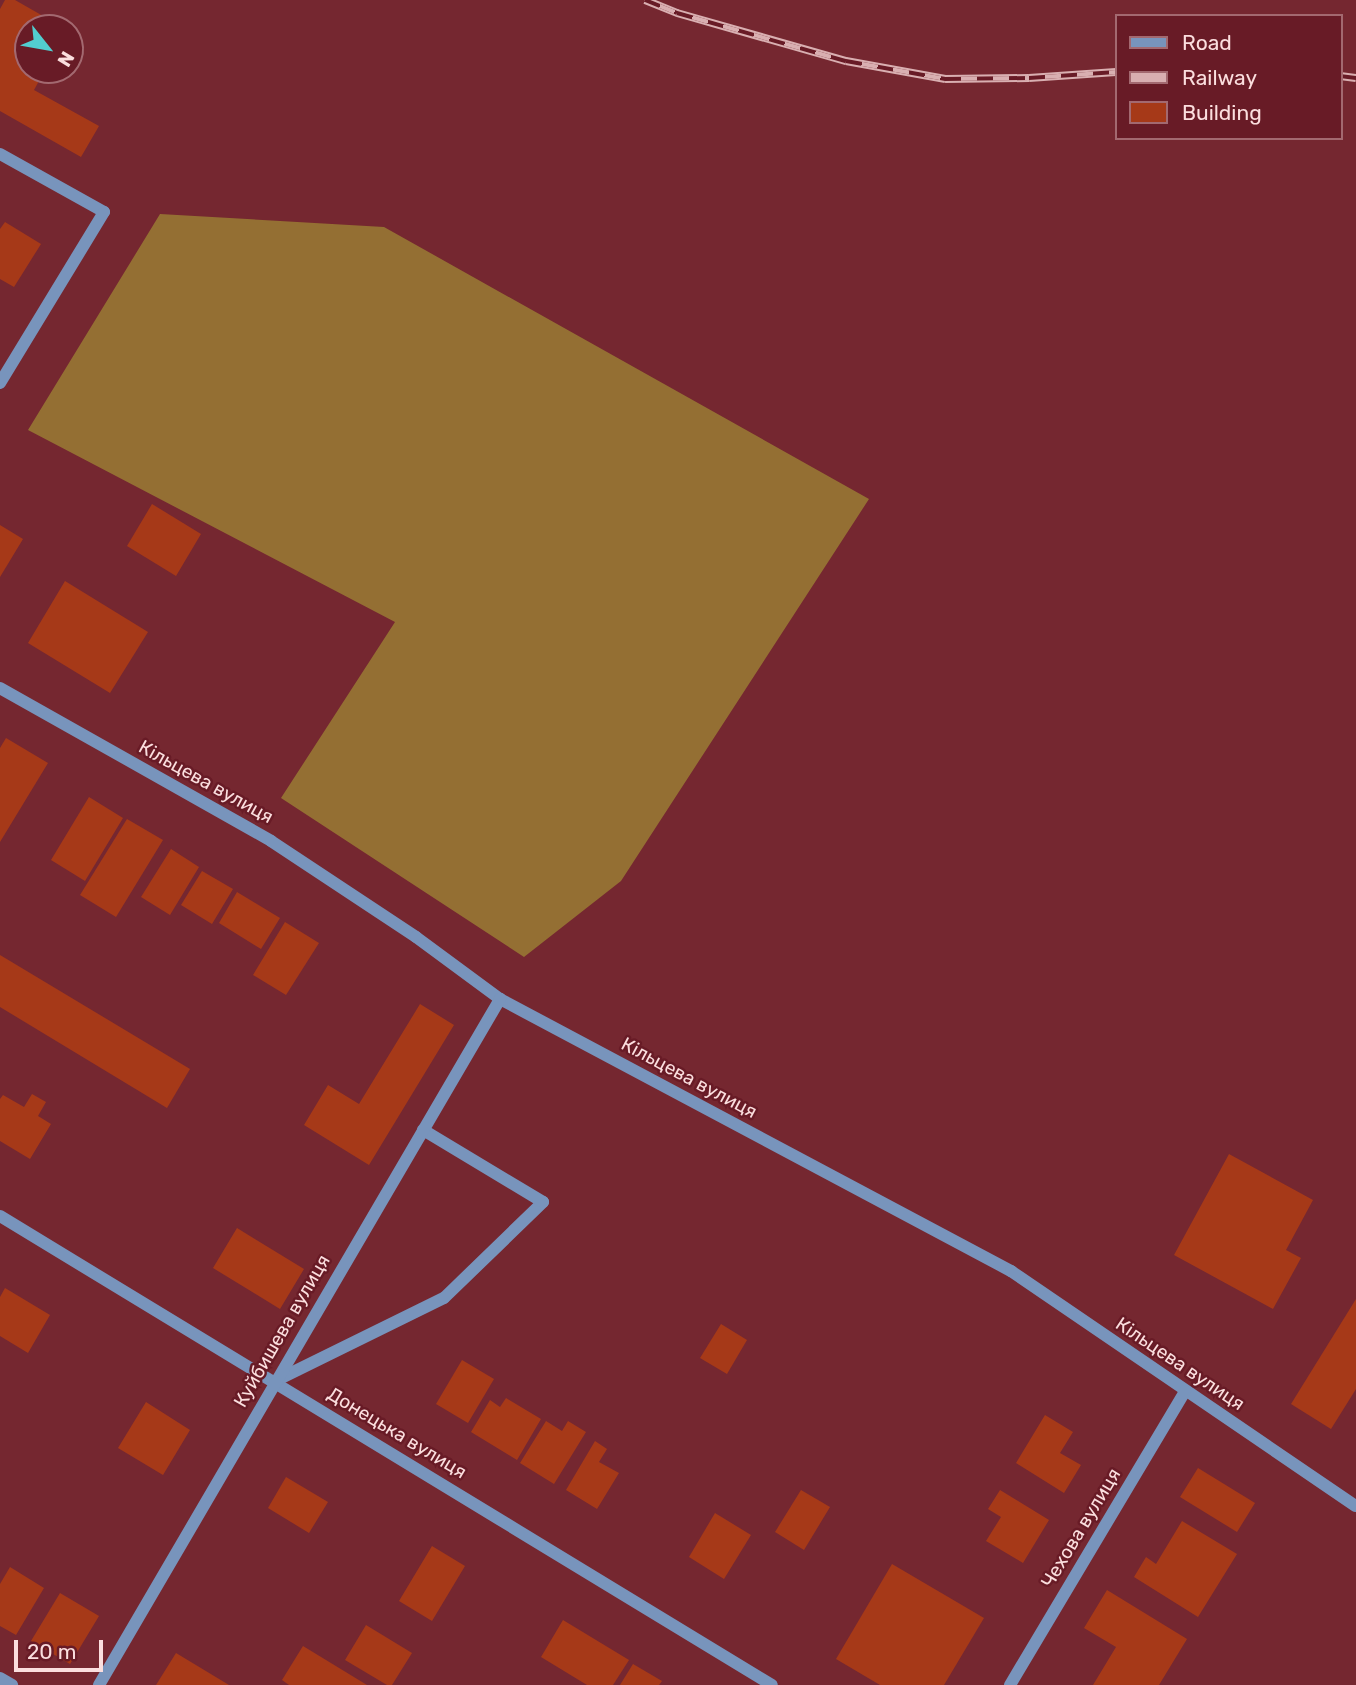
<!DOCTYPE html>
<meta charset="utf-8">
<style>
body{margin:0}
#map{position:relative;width:1356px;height:1685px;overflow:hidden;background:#752730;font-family:Rubik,sans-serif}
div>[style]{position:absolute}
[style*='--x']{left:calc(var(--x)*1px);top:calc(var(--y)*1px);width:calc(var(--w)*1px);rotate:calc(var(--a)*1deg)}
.forest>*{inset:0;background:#946f33}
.building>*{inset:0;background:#a63918}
.minor>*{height:12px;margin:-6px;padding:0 6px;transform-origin:6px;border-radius:6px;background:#7894bc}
.rail>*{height:8px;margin-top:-4px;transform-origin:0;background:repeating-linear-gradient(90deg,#681b26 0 16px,#d9afb1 0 32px);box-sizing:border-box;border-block:2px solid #d9afb1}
span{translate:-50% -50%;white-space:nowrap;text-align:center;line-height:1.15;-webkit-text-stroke:5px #681b26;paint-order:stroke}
.street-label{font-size:19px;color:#fbdede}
.legend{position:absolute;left:1115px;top:14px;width:228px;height:126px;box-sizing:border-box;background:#681b26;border:2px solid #a36970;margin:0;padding:9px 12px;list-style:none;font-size:21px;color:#fbdede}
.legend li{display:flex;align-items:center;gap:14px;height:35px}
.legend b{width:35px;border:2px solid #a36970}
.north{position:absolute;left:14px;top:14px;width:70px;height:70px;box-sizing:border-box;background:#681b26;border:2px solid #a36970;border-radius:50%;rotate:121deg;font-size:19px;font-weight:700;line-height:28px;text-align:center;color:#fbdede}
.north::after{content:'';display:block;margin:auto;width:24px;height:32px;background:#52cdcf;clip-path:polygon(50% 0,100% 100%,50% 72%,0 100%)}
.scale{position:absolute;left:14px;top:1640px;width:89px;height:32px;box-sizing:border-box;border:4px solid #fbdede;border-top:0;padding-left:9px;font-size:21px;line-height:24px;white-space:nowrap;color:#fbdede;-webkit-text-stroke:5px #681b26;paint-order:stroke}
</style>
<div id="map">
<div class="forest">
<i style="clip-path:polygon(160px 214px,384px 227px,869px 499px,621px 881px,524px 957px,281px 798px,395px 622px,28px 430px)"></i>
</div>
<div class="building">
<i style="clip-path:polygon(5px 0,15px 0,64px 28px,28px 28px,28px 70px,45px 70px,34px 90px,99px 126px,81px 157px,0 111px,0 9px)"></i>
<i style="clip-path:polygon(5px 222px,41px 244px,14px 287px,0 279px,0 229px)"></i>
<i style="clip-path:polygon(152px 504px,201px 534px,176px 576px,127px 546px)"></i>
<i style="clip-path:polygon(0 525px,23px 539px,0 577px)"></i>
<i style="clip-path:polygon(65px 581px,148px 632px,110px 693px,28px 643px)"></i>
<i style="clip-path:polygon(6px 738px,48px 763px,0 842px,0 748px)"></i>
<i style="clip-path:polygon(89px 797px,123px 818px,85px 881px,51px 860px)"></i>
<i style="clip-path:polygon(127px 819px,163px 840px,116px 917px,80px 895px)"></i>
<i style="clip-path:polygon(171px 849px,199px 867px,170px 915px,141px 897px)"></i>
<i style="clip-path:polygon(202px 871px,233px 889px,212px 924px,181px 905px)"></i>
<i style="clip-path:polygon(237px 892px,280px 918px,261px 949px,219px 923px)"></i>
<i style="clip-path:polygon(285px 922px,319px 943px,286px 995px,253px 975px)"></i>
<i style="clip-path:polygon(0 955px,190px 1069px,167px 1108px,0 1007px)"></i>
<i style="clip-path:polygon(420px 1004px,454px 1025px,369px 1165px,304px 1125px,328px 1085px,359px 1104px)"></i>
<i style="clip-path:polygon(32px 1094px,46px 1102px,38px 1116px,51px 1124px,30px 1159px,0 1141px,0 1099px,3px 1095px,24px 1107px)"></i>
<i style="clip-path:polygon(1229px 1154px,1313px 1200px,1286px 1250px,1301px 1258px,1273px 1309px,1174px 1255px)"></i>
<i style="clip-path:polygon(237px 1228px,304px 1269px,280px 1309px,213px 1268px)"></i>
<i style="clip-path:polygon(5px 1288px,50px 1315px,28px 1353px,0 1336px,0 1297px)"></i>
<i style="clip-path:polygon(1356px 1299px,1356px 1389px,1331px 1429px,1291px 1404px)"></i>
<i style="clip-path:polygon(721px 1324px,747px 1340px,727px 1374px,700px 1358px)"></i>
<i style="clip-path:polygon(462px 1360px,494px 1379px,468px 1423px,436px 1404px)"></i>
<i style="clip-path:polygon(506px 1398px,541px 1419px,517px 1460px,471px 1432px,490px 1400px,500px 1407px)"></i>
<i style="clip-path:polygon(146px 1402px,190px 1430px,163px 1475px,118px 1448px)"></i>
<i style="clip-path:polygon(1045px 1415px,1073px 1432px,1060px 1453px,1081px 1465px,1064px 1493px,1016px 1463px)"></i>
<i style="clip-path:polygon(546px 1421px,562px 1431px,568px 1421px,586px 1432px,554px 1484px,520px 1463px)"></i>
<i style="clip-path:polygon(595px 1441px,607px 1449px,599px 1462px,619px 1473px,597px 1509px,566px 1490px)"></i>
<i style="clip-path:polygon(1198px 1468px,1255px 1503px,1237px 1532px,1180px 1497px)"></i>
<i style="clip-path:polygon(286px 1477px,328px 1502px,309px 1533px,268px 1508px)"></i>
<i style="clip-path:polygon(801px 1490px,830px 1507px,804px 1550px,775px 1532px)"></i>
<i style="clip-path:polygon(1000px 1490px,1049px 1520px,1023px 1563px,986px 1541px,1001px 1517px,988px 1509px)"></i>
<i style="clip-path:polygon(715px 1513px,751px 1535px,724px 1579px,689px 1557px)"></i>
<i style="clip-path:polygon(1182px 1521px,1237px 1554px,1198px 1617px,1134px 1577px,1146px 1557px,1156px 1564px)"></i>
<i style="clip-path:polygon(432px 1546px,465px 1566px,432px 1621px,399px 1601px)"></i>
<i style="clip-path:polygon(892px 1564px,984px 1618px,944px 1685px,880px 1685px,836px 1659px)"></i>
<i style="clip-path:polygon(10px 1567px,44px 1588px,16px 1635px,0 1626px,0 1584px)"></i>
<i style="clip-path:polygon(1107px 1590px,1187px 1639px,1159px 1685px,1093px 1685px,1116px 1647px,1084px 1628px)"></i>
<i style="clip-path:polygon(60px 1593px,99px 1616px,70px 1664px,31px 1641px)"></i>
<i style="clip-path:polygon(563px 1620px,629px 1660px,613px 1685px,587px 1685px,541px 1657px)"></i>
<i style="clip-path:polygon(366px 1625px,412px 1653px,392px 1685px,387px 1685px,345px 1660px)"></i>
<i style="clip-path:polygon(303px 1646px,367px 1685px,289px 1685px,282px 1680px)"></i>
<i style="clip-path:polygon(176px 1653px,229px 1685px,156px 1685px)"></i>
<i style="clip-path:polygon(633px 1664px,662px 1681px,659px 1685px,620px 1685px)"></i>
</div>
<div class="minor">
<i style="--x:0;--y:154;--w:119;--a:29.1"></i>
<i style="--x:104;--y:212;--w:200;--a:121.3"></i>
<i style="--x:0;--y:688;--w:311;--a:29.4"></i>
<i style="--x:271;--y:841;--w:174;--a:33.5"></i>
<i style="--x:416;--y:937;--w:104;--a:36.4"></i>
<i style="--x:500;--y:999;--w:579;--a:28.03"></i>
<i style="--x:1011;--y:1271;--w:417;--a:34.3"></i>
<i style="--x:0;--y:1216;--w:903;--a:31.28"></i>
<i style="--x:275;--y:1381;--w:188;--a:-26.2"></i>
<i style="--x:444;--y:1298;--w:138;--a:-44.1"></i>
<i style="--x:543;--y:1202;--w:140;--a:-149"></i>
<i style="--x:0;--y:1678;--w:14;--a:30"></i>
<i style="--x:99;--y:1685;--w:795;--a:-59.69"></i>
<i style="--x:1010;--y:1685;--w:342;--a:-59.2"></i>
</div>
<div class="rail">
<i style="--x:645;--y:0;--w:35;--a:22"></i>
<i style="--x:677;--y:13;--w:176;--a:15.9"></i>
<i style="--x:846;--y:61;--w:101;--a:10.3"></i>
<i style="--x:945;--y:79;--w:84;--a:-0.7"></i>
<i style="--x:1029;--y:78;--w:87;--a:-3.9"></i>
<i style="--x:1340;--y:76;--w:16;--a:7"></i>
</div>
<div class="street-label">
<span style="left:206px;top:782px;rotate:29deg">Кільцева вулиця</span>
<span style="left:689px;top:1078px;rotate:28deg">Кільцева вулиця</span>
<span style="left:282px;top:1331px;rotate:-60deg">Куйбишева вулиця</span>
<span style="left:1180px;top:1364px;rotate:34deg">Кільцева вулиця</span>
<span style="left:397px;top:1433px;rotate:31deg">Донецька вулиця</span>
<span style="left:1081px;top:1528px;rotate:-59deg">Чехова вулиця</span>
</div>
<ul class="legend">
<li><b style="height:9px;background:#7894bc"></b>Road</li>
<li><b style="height:9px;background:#d9afb1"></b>Railway</li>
<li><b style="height:19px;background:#a63918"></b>Building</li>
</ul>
<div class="north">N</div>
<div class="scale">20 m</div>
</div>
